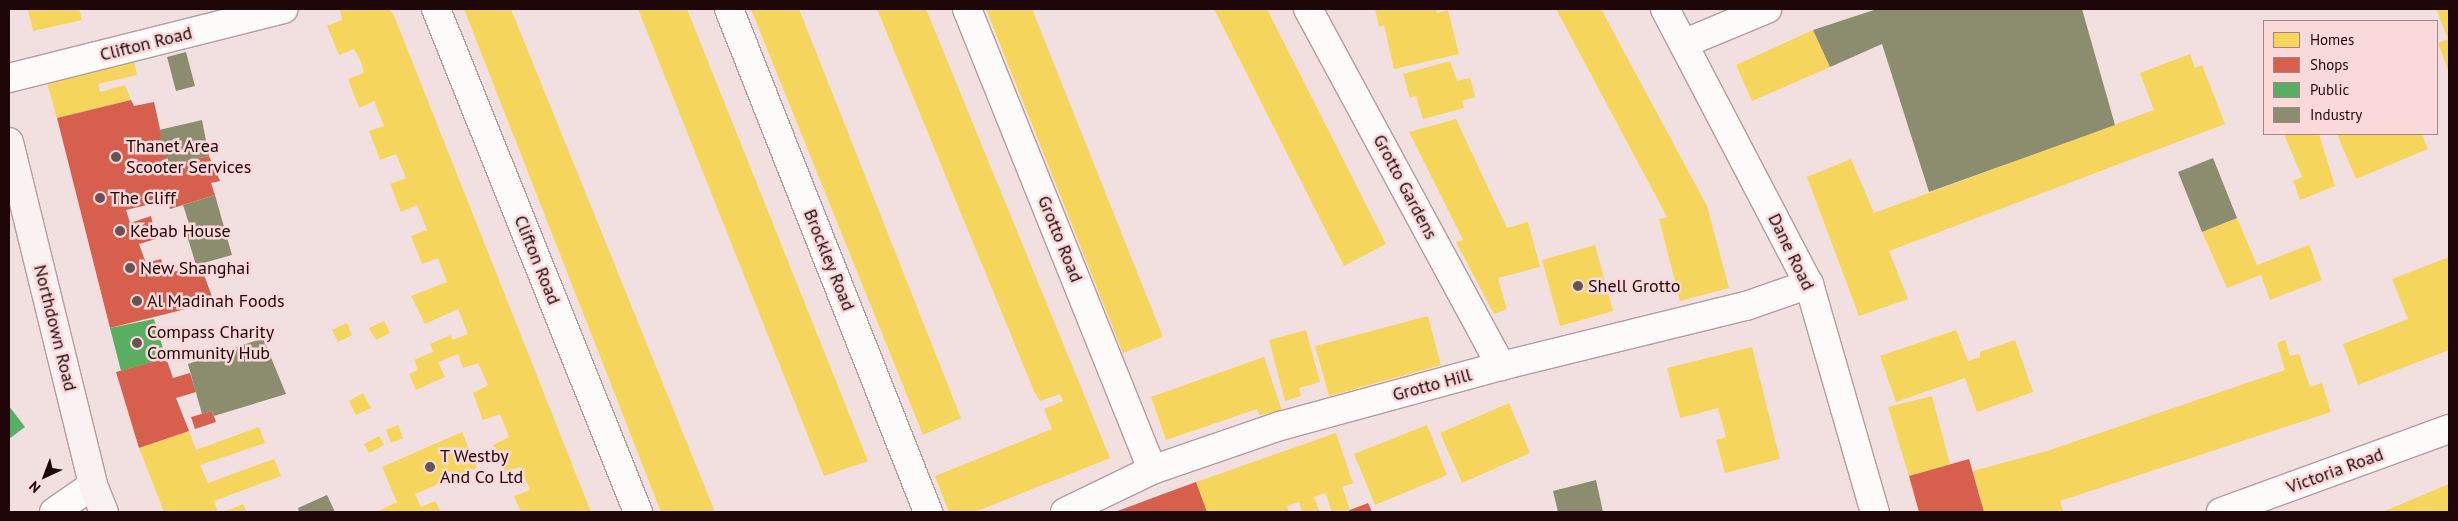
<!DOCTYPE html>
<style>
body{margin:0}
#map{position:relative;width:2458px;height:521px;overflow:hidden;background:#f2e0e1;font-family:"PT Sans",sans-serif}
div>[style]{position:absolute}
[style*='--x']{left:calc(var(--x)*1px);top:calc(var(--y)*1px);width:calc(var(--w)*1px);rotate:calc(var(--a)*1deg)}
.homes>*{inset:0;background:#f6d55c}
.shops>*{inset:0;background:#d6604d}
.public>*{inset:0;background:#5aae61}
.industry>*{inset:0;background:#8c8c6e}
.roads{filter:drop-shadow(1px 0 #b29d9e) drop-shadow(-1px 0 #b29d9e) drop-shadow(0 1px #b29d9e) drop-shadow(0 -1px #b29d9e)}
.minor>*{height:28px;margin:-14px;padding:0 14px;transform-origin:14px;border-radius:14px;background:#fdfafa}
.tertiary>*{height:28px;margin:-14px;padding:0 14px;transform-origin:14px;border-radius:14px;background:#fdfafa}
.secondary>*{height:28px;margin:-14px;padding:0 14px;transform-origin:14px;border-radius:14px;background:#f9f1f2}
.dots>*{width:14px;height:14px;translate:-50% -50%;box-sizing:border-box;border:2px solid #f9d9da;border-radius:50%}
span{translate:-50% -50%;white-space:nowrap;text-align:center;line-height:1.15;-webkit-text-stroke:5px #f9d9da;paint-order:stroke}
.street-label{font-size:18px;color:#1f0608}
.poi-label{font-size:18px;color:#1f0608}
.left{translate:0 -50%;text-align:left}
.frame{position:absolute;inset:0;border:10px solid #1f0608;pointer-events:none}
.legend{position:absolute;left:2263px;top:20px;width:175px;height:115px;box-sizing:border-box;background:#f9d9da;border:1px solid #a28586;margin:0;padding:6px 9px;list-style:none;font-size:15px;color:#1f0608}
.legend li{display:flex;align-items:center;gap:10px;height:25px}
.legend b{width:25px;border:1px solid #a28586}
.north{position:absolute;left:20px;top:451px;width:50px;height:50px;-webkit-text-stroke:4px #f9d9da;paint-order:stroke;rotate:223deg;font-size:14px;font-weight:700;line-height:20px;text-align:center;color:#1f0608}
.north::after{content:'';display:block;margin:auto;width:18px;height:22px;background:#1f0608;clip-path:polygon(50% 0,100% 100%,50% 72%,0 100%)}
</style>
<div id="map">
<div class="homes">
<i style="clip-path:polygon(28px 9px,79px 9px,82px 20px,33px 31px)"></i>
<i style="clip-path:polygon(340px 9px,390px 9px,395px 18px,591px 512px,521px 512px,514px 496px,530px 490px,520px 467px,505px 472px,493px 445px,509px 437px,500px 414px,483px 420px,473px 393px,488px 385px,478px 363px,463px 368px,458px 354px,438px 362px,445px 377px,416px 390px,409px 374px,418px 370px,414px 360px,433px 352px,430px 344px,451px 335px,452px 340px,468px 334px,458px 309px,425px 324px,411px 296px,447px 282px,438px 258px,422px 264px,411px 236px,427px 230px,417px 205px,401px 212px,390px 184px,406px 178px,396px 154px,380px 160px,369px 131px,384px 126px,374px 101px,359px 108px,348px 79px,364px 73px,361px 62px,354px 49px,339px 55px,327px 26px,342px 20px)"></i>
<i style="clip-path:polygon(464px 9px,511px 9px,715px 512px,661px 512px)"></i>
<i style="clip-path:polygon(638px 9px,687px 9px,868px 461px,824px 476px)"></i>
<i style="clip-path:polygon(751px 9px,799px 9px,961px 418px,923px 435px)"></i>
<i style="clip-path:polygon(877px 9px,926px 9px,1110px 458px,975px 512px,949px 512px,935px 476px,1052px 429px,1044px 409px,1063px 401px,1060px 394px,1040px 401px,1034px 391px)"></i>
<i style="clip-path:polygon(986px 9px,1032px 9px,1163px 337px,1123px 353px)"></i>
<i style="clip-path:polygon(1214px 9px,1267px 9px,1386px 244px,1344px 266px)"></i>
<i style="clip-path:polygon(1375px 9px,1436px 9px,1437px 13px,1448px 10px,1459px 54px,1394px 69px,1384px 25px,1379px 27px)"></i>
<i style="clip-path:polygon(1556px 9px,1601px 9px,1707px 206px,1729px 288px,1680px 301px,1659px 219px,1667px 217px)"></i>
<i style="clip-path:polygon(2436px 9px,2449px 9px,2449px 73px,2438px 43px,2448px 39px)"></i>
<i style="clip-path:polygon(1813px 30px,1830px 67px,1752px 101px,1736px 65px)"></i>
<i style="clip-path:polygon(2190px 54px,2195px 68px,2202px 65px,2225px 124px,1889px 251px,1908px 299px,1859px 316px,1807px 177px,1851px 159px,1874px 213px,2154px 110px,2140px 73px)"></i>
<i style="clip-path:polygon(1450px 61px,1457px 81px,1470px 78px,1475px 97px,1462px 101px,1464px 108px,1423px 119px,1416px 96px,1410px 98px,1403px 74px)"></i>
<i style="clip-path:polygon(134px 62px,137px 75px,98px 84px,100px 92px,125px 85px,131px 100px,57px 118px,47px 83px)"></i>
<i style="clip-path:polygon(1456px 119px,1507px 228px,1528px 222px,1540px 267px,1498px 278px,1507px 309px,1494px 314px,1456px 242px,1463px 240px,1409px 132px)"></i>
<i style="clip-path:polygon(2284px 134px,2319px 134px,2335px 186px,2300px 200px,2293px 181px,2302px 177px)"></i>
<i style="clip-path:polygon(2337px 134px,2422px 134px,2428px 149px,2356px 179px)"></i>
<i style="clip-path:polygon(2237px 218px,2257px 265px,2309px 245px,2322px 280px,2270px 300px,2261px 275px,2227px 288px,2202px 232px)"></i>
<i style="clip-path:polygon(1595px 245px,1613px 311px,1560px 326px,1542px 260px)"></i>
<i style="clip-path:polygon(2449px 257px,2449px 350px,2358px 385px,2343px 344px,2408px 319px,2392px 279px)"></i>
<i style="clip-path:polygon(1428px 316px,1441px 365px,1329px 396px,1315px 346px)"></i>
<i style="clip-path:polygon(384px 321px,390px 333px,376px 340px,369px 328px)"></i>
<i style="clip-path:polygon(347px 323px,352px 335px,338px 342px,332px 330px)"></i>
<i style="clip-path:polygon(1306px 330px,1320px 382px,1299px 388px,1301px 396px,1285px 401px,1269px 340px)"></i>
<i style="clip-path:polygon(1956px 330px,1968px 361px,1980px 357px,1980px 352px,2015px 340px,2033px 392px,1977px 412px,1965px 378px,1896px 402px,1880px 356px)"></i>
<i style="clip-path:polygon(2285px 340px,2290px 356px,2299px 354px,2310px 387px,2322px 383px,2331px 412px,2060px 501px,2063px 512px,1984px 512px,1973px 471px,2047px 451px,2285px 370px,2277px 343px)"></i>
<i style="clip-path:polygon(1752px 347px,1780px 459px,1725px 473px,1716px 440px,1726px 437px,1718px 408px,1680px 418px,1667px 368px)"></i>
<i style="clip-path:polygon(1264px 357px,1282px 411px,1259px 415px,1257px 409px,1166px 440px,1151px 397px)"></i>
<i style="clip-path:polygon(363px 393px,371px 408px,356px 415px,349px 401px)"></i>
<i style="clip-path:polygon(1932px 396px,1950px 464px,1909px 476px,1888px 407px)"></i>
<i style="clip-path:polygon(1509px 403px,1530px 453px,1462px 483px,1440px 433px)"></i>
<i style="clip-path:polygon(398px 425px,403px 438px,391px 443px,386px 430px)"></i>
<i style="clip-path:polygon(1427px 425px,1447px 475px,1375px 505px,1354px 454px)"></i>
<i style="clip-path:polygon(259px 427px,265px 443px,200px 465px,208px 483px,274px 459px,281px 476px,214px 501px,218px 512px,164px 512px,139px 448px,189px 431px,196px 450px)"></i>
<i style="clip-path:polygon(462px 432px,477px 468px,415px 494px,421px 507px,435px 501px,441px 512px,376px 512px,397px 502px,382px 467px)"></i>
<i style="clip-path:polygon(1336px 433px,1353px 483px,1342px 487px,1350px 510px,1332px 512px,1325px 493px,1314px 497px,1320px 512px,1302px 512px,1299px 502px,1287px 506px,1289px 512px,1207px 512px,1196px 482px)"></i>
<i style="clip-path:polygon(379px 436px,384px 445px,369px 453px,364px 444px)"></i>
<i style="clip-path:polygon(2449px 484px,2449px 512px,2382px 512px)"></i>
<i style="clip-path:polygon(243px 504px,247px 512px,223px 512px)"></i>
</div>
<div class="shops">
<i style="clip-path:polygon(131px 100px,134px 106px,154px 102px,168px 165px,209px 156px,220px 181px,211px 183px,215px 195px,170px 209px,168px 200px,126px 210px,130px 223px,151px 216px,156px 239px,139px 244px,146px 263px,161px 259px,166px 274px,200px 264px,214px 302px,110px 328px,57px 118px)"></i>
<i style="clip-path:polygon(166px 358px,173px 378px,190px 373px,196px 392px,176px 398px,189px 431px,139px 448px,116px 372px)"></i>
<i style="clip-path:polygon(212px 411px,216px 422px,195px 429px,191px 417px)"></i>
<i style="clip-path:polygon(1969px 459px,1984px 512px,1919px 512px,1909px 476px)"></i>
<i style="clip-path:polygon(1196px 482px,1207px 512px,1115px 512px,1166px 493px)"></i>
<i style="clip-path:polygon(1368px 503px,1372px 512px,1346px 512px,1350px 510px)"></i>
</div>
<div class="public">
<i style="clip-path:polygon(154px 319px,166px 358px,121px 371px,110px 328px)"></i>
<i style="clip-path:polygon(9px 406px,25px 427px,9px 439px)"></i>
</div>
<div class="industry">
<i style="clip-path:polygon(1877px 9px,2082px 9px,2115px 125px,1929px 192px,1882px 44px,1830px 67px,1813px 30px)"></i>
<i style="clip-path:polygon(186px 52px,195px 86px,176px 91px,167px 57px)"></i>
<i style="clip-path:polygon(202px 120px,209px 156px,168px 165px,159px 130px)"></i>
<i style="clip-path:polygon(2213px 158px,2237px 218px,2202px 232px,2178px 172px)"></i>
<i style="clip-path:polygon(215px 195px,232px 255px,196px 265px,186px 232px,191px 230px,183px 205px)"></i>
<i style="clip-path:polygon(263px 338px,286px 394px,214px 416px,212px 411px,202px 414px,188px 364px)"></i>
<i style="clip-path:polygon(1596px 480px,1603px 512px,1558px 512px,1553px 491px)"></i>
<i style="clip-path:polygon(327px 495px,335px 512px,299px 512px,298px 508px)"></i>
</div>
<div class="roads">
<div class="minor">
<i style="--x:436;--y:9;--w:542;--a:68.12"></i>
<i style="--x:729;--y:9;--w:541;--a:68.41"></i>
<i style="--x:967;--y:9;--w:497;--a:68.1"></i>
<i style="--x:1308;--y:9;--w:406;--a:61.6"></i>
<i style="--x:1685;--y:43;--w:89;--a:-22.5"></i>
<i style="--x:9;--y:78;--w:283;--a:-14.1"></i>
<i style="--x:54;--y:512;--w:47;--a:-34.7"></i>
<i style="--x:1065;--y:512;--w:97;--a:-25.8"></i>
<i style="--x:1152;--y:470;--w:135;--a:-19"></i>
<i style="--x:1280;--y:426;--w:229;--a:-15.2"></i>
<i style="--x:1501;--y:366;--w:252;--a:-13.8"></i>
<i style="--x:1746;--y:306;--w:67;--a:-19.2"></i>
<i style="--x:2221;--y:512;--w:243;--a:-20"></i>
</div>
<div class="tertiary">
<i style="--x:1665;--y:9;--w:310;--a:62.4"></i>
<i style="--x:1809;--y:284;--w:237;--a:73.9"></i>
</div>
<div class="secondary">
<i style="--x:9;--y:142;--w:353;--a:76.2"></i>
<i style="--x:93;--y:485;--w:29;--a:68"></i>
</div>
</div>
<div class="dots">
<i style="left:116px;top:157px;background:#695254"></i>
<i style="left:100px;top:198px;background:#695254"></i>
<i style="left:120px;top:231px;background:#695254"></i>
<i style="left:130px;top:268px;background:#695254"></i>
<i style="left:1578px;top:286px;background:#695254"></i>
<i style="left:137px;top:301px;background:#695254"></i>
<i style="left:137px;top:343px;background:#695254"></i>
<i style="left:430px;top:467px;background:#695254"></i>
</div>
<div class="street-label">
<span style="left:146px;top:44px;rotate:-14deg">Clifton Road</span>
<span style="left:1405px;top:187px;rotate:62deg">Grotto Gardens</span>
<span style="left:1060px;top:239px;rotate:68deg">Grotto Road</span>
<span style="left:1791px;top:252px;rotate:64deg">Dane Road</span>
<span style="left:537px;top:260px;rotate:68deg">Clifton Road</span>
<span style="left:829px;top:260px;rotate:68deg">Brockley Road</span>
<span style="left:55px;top:328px;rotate:76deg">Northdown Road</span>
<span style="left:1432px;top:385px;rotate:-15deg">Grotto Hill</span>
<span style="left:2335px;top:471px;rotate:-20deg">Victoria Road</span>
</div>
<div class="poi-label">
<span class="left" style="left:126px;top:157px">Thanet Area<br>Scooter Services</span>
<span class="left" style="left:110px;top:198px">The Cliff</span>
<span class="left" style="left:130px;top:231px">Kebab House</span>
<span class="left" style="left:140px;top:268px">New Shanghai</span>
<span class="left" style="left:1588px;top:286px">Shell Grotto</span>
<span class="left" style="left:147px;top:301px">Al Madinah Foods</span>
<span class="left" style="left:147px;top:343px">Compass Charity<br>Community Hub</span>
<span class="left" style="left:440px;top:467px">T Westby<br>And Co Ltd</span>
</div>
<div class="frame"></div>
<ul class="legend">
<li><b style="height:14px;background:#f6d55c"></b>Homes</li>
<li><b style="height:14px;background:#d6604d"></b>Shops</li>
<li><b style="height:14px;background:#5aae61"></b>Public</li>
<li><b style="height:14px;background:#8c8c6e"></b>Industry</li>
</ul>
<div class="north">N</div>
</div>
